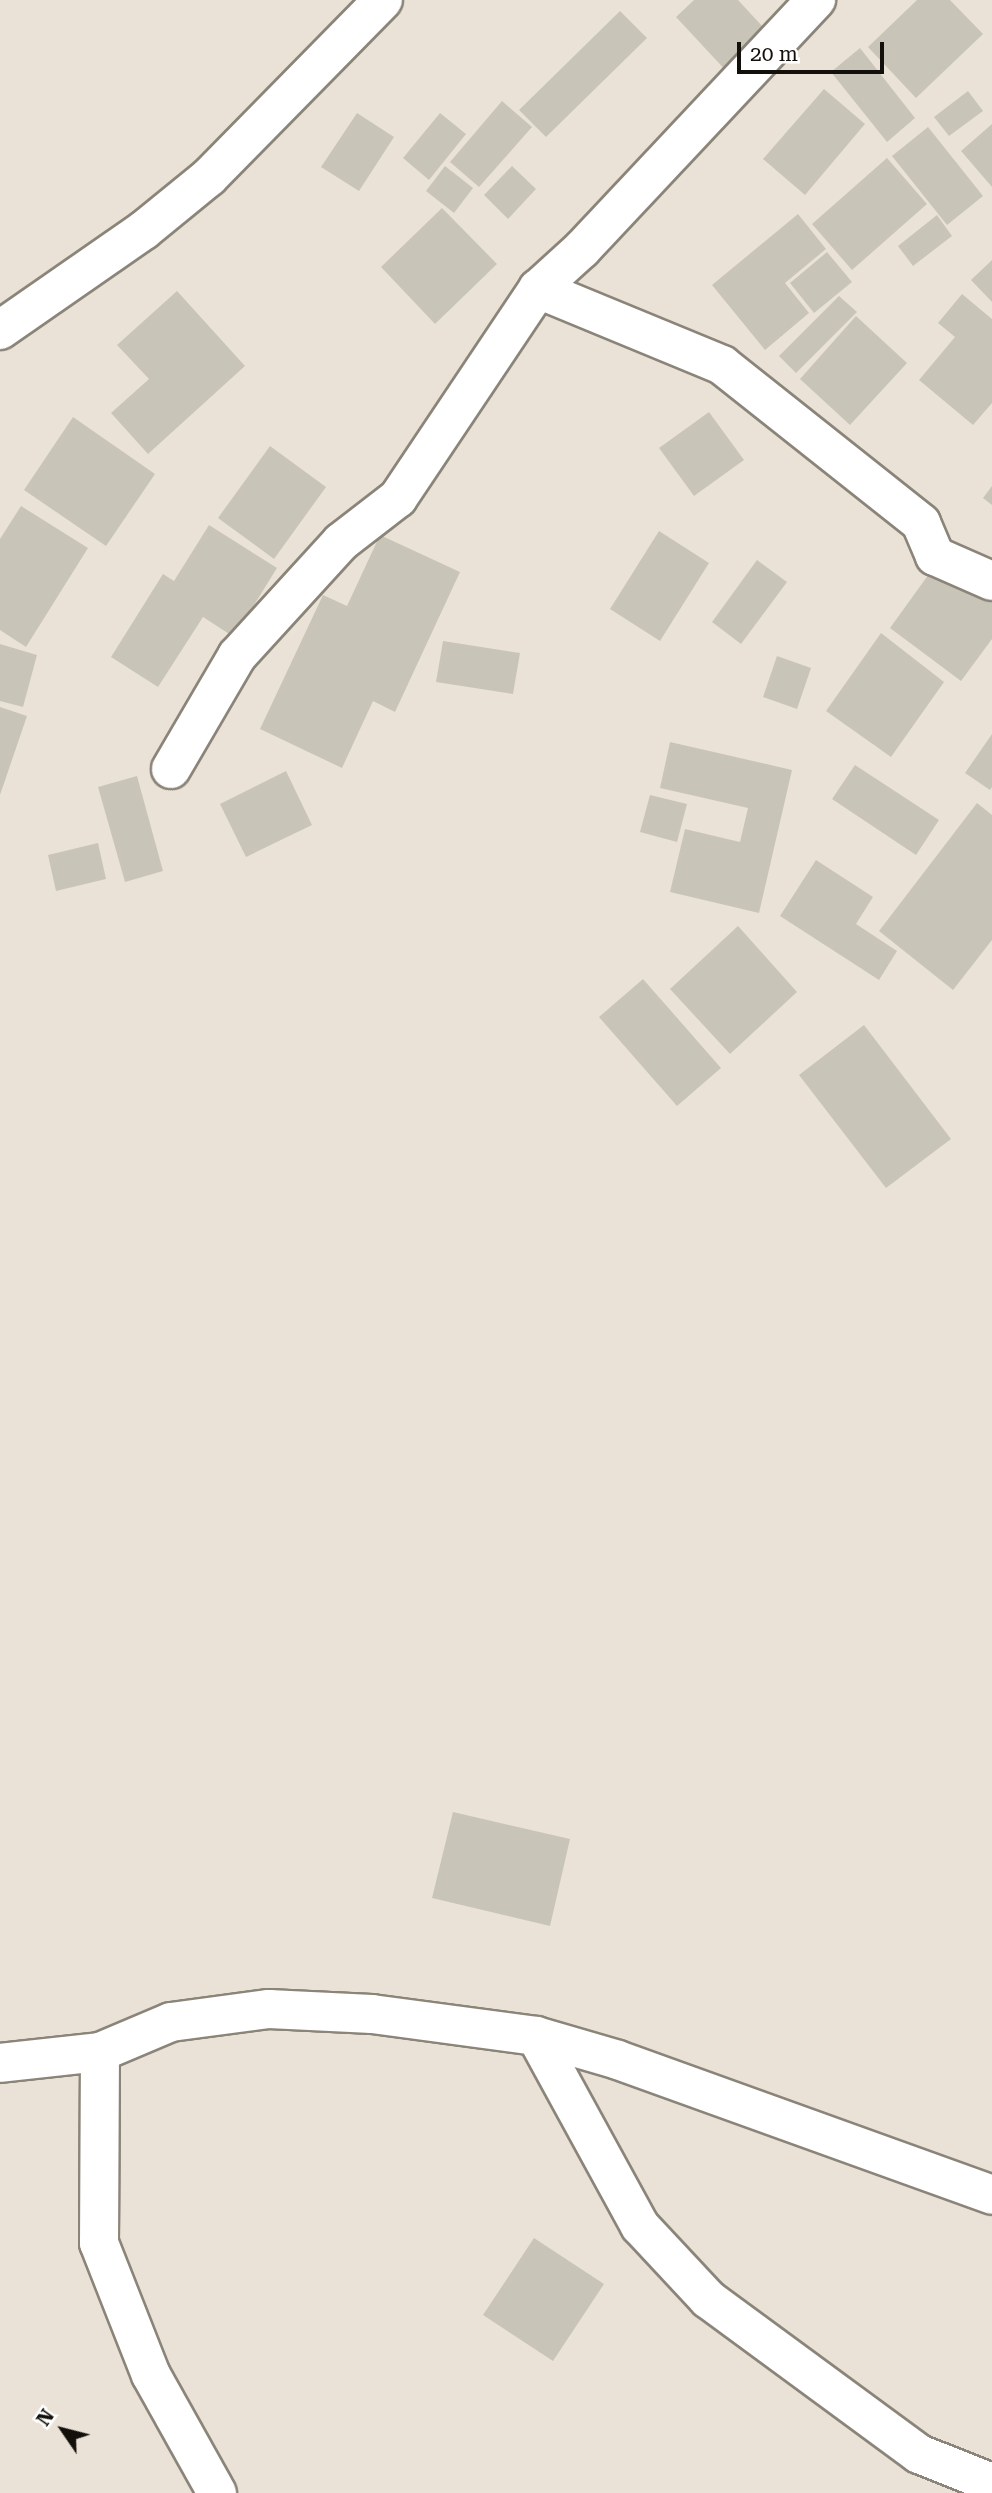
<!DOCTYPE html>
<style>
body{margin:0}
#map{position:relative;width:992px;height:2493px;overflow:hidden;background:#eae2d6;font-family:"Roboto Serif",serif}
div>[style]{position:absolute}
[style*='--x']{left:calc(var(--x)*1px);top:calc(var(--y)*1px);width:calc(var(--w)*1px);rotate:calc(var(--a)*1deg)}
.building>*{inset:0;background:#c8c5b8}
.roads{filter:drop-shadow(2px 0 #8b8479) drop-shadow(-2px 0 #8b8479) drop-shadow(0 2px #8b8479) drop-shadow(0 -2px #8b8479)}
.minor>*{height:38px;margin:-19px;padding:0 19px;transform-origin:19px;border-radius:19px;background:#fff}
.major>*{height:38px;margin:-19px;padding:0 19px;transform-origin:19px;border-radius:19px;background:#fff}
span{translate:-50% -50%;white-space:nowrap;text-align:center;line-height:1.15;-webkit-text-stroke:7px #fff;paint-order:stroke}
.north{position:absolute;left:28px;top:2395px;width:70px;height:70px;-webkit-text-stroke:5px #fff;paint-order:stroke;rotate:305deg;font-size:19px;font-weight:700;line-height:28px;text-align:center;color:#13100c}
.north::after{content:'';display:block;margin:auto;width:24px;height:32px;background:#13100c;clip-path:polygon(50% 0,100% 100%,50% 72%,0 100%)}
.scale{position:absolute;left:737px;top:42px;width:147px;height:32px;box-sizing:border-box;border:4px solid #13100c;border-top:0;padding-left:9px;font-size:21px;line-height:24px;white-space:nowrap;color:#13100c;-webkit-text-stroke:5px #fff;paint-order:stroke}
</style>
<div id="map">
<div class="building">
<i style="clip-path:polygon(694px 0,738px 0,763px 27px,792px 0,838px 0,742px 88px,676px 17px)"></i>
<i style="clip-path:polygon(917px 0,950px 0,983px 34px,916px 98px,868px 47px)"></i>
<i style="clip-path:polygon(620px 11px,647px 38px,546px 137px,519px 110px)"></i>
<i style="clip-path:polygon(860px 48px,915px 118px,887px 142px,831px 72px)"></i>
<i style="clip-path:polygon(824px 89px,865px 124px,805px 195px,763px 159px)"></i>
<i style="clip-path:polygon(968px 91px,983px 111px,949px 136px,934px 117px)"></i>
<i style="clip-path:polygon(502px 101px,532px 127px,479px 187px,450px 162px)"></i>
<i style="clip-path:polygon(357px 113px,394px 137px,359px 191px,321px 167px)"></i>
<i style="clip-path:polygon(440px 113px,466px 134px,429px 180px,403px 158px)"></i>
<i style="clip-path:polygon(992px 124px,992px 187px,961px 151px)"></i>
<i style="clip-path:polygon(928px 127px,983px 196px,947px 225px,892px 156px)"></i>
<i style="clip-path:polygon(887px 158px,927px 204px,852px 270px,812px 224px)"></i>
<i style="clip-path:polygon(445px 166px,473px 188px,454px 213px,426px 191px)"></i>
<i style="clip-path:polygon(512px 166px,536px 189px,508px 219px,484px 195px)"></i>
<i style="clip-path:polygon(442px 208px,497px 264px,435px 324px,381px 267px)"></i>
<i style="clip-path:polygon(798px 214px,826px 249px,785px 283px,809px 313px,765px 350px,712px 285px)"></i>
<i style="clip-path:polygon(937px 215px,952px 236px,913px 266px,898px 246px)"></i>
<i style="clip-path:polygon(827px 252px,852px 282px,814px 313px,790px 283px)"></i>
<i style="clip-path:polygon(992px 260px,992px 302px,971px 280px)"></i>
<i style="clip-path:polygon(177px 291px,245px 366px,148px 454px,111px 413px,149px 379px,117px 345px)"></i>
<i style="clip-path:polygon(962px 294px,992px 319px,992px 403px,973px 425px,919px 380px,955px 337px,938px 323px)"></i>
<i style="clip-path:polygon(839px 296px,857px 312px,796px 373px,779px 356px)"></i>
<i style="clip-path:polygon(856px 316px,907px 363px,850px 425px,800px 379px)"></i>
<i style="clip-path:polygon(709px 412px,744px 460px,694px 496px,659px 448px)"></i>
<i style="clip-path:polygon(73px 417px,155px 474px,106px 546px,24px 490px)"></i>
<i style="clip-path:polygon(270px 446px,326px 487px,274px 559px,218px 518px)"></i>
<i style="clip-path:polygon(992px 486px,992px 505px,983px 498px)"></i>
<i style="clip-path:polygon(21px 506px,88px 548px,26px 647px,0 630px,0 539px)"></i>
<i style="clip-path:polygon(209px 525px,277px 568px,234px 637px,203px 617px,158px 687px,111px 657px,163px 574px,174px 581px)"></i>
<i style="clip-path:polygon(659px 531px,709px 563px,660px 641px,610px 609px)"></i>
<i style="clip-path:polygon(380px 535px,460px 572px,395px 712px,373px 701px,342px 768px,260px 729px,323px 595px,347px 606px)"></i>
<i style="clip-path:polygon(757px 560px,787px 582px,741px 644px,712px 622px)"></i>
<i style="clip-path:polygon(939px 560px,992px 599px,992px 639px,961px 681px,890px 628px)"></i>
<i style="clip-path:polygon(881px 633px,944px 682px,891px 757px,826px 711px)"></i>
<i style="clip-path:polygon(443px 641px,520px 653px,513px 694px,436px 682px)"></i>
<i style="clip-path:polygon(0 644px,37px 655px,23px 707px,0 701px)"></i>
<i style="clip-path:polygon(777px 656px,811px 668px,797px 709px,763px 697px)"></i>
<i style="clip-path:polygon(0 707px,27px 716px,0 795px)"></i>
<i style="clip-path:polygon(992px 734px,992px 787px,990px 790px,965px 773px)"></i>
<i style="clip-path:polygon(670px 742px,792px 770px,759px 913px,670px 892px,685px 829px,740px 842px,748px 808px,660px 788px)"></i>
<i style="clip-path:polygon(855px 765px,939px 820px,916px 855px,832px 799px)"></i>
<i style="clip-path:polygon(286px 771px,312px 825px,246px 857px,220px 804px)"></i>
<i style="clip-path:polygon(137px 776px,163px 871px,125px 882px,98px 787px)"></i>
<i style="clip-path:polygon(650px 795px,687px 804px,677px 842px,640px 832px)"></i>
<i style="clip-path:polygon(977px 803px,992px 815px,992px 940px,953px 990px,879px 931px)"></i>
<i style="clip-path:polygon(98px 843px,106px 879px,56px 891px,48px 855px)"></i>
<i style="clip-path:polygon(816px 860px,873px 897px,856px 924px,897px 951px,879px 980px,780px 916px)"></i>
<i style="clip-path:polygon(738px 926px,797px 992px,730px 1054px,670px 989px)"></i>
<i style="clip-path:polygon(643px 979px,721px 1068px,677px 1106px,599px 1017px)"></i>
<i style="clip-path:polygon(864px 1025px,951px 1139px,886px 1188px,799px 1075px)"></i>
<i style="clip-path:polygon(453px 1812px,570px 1839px,550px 1926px,432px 1898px)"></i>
<i style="clip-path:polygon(534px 2238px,604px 2284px,553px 2361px,483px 2315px)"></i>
</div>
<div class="roads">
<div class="minor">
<i style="--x:538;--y:289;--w:199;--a:22.4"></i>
<i style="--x:722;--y:365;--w:254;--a:38.4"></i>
<i style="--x:921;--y:523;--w:36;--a:67"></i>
<i style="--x:935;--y:556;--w:62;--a:23.7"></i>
<i style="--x:0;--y:330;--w:175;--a:-34.8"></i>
<i style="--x:144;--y:230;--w:84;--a:-39.2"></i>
<i style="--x:209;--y:177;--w:248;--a:-45.5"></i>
<i style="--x:171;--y:769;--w:131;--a:-59.7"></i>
<i style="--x:237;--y:656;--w:154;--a:-47.6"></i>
<i style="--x:341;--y:542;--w:72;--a:-37.7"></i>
<i style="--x:398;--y:498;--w:252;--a:-56.2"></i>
<i style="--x:538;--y:289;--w:59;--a:-42.3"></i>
<i style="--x:582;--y:249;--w:342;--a:-46.8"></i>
<i style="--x:536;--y:2036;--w:217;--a:61.3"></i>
<i style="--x:640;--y:2226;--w:100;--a:47"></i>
<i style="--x:708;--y:2299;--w:262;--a:36.3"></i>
<i style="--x:919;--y:2454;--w:79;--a:21.7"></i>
<i style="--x:0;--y:2063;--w:101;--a:-6.3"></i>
</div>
<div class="major">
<i style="--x:217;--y:2493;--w:135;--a:-119.2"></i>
<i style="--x:151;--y:2375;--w:142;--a:-111.5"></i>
<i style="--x:99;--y:2243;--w:191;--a:-89.7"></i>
<i style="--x:100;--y:2052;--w:77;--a:-22.9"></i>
<i style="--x:171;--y:2022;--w:99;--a:-7.6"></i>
<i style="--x:269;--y:2009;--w:103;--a:2.8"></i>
<i style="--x:372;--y:2014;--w:165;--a:7.6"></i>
<i style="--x:536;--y:2036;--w:85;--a:16.3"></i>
<i style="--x:618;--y:2060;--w:398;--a:19.8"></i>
</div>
</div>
<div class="north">N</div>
<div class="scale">20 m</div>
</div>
